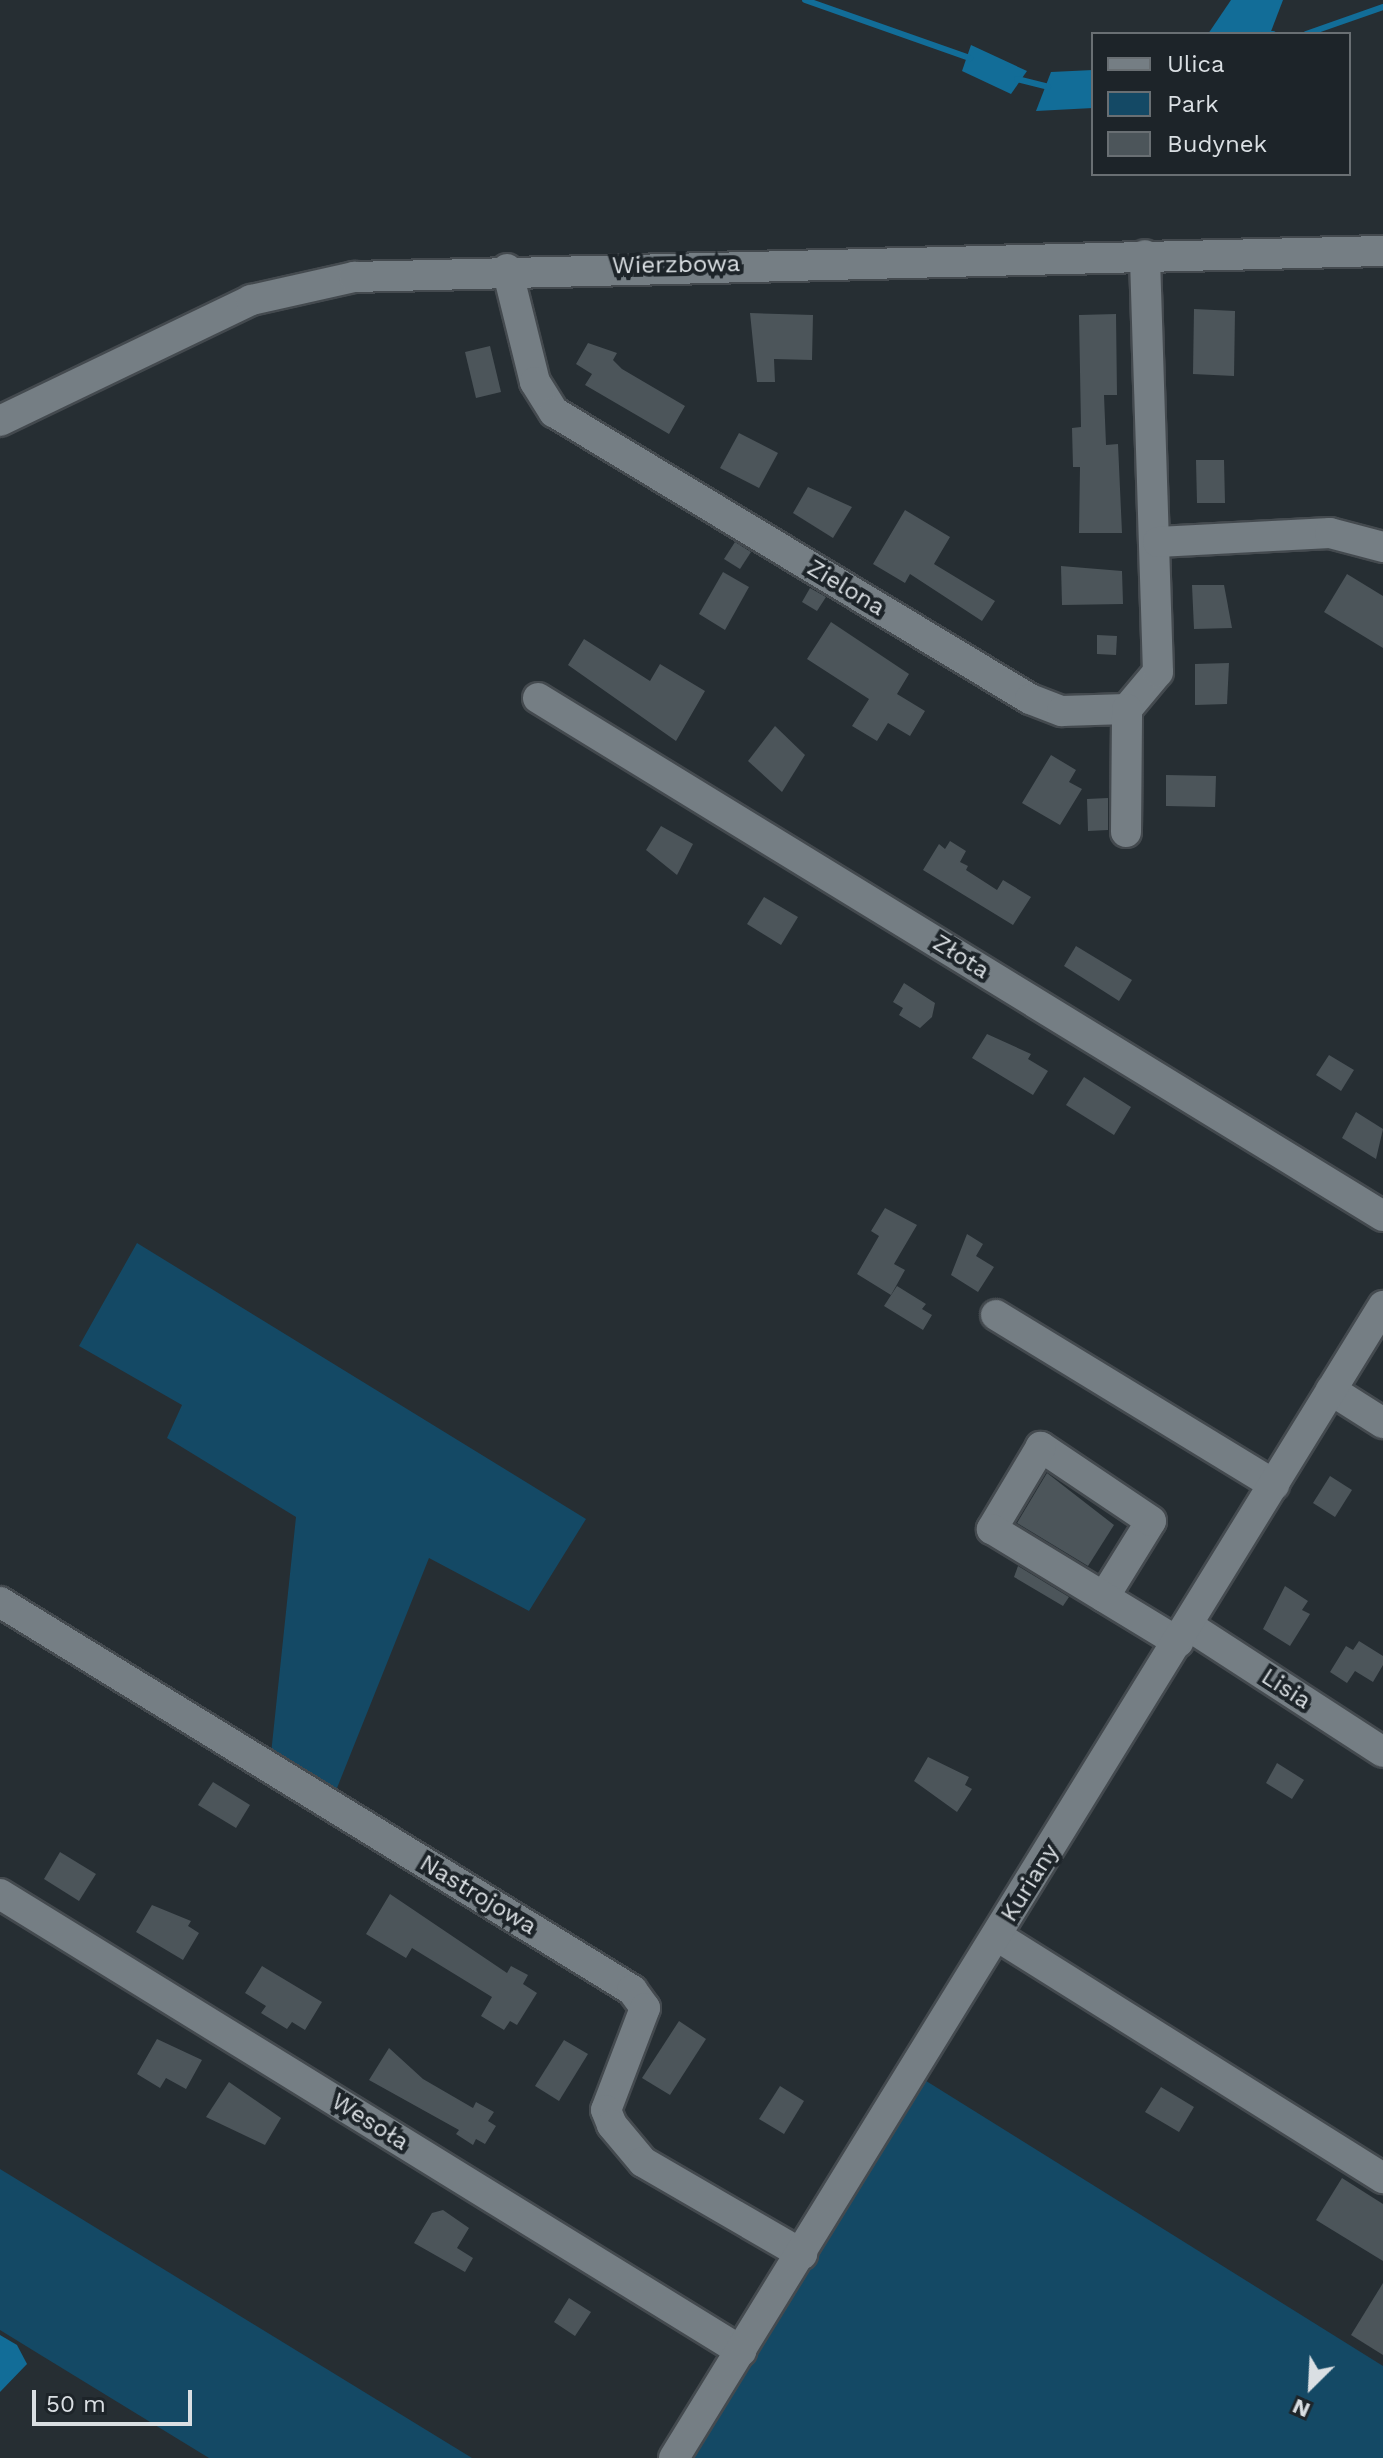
<!DOCTYPE html>
<meta charset="utf-8">
<style>
body{margin:0}
#map{position:relative;width:1383px;height:2458px;overflow:hidden;background:#262e33;font-family:"Work Sans",sans-serif}
div>[style]{position:absolute}
[style*='--x']{left:calc(var(--x)*1px);top:calc(var(--y)*1px);width:calc(var(--w)*1px);rotate:calc(var(--a)*1deg)}
.green>*{inset:0;background:#144965}
.water>*{inset:0;background:#126d98}
.stream>*{height:6px;margin:-3px;padding:0 3px;transform-origin:3px;border-radius:3px;background:#126d98}
.building>*{inset:0;background:#4c555a}
.roads{filter:drop-shadow(2px 0 #444a4f) drop-shadow(-2px 0 #444a4f) drop-shadow(0 2px #444a4f) drop-shadow(0 -2px #444a4f)}
.minor>*{height:30px;margin:-15px;padding:0 15px;transform-origin:15px;border-radius:15px;background:#757e84}
span{translate:-50% -50%;white-space:nowrap;text-align:center;line-height:1.15;-webkit-text-stroke:8px #1d2429;paint-order:stroke}
.street-label{font-size:24px;color:#dadfe3}
.legend{position:absolute;left:1091px;top:32px;width:260px;height:144px;box-sizing:border-box;background:#1d2429;border:2px solid #696f73;margin:0;padding:10px 14px;list-style:none;font-size:24px;color:#dadfe3}
.legend li{display:flex;align-items:center;gap:16px;height:40px}
.legend b{width:40px;border:2px solid #696f73}
.north{position:absolute;left:1271px;top:2346px;width:80px;height:80px;-webkit-text-stroke:6px #1d2429;paint-order:stroke;rotate:204deg;font-size:22px;font-weight:700;line-height:32px;text-align:center;color:#dadfe3}
.north::after{content:'';display:block;margin:auto;width:28px;height:36px;background:#dadfe3;clip-path:polygon(50% 0,100% 100%,50% 72%,0 100%)}
.scale{position:absolute;left:32px;top:2390px;width:160px;height:36px;box-sizing:border-box;border:4px solid #dadfe3;border-top:0;padding-left:10px;font-size:24px;line-height:28px;white-space:nowrap;color:#dadfe3;-webkit-text-stroke:6px #1d2429;paint-order:stroke}
</style>
<div id="map">
<div class="green">
<i style="clip-path:polygon(137px 1243px,586px 1519px,529px 1611px,429px 1558px,335px 1793px,271px 1754px,296px 1517px,167px 1438px,182px 1405px,79px 1346px)"></i>
<i style="clip-path:polygon(923px 2079px,1383px 2366px,1383px 2458px,690px 2458px)"></i>
<i style="clip-path:polygon(0 2169px,472px 2458px,209px 2458px,39px 2354px,0 2330px)"></i>
</div>
<div class="water">
<i style="clip-path:polygon(1231px 0,1283px 0,1270px 34px,1208px 34px)"></i>
<i style="clip-path:polygon(971px 45px,1027px 71px,1011px 94px,962px 71px)"></i>
<i style="clip-path:polygon(1093px 70px,1093px 108px,1036px 111px,1051px 72px)"></i>
<i style="clip-path:polygon(0 2335px,17px 2345px,27px 2364px,0 2392px)"></i>
</div>
<div class="stream">
<i style="--x:805;--y:0;--w:175;--a:19.4"></i>
<i style="--x:1264;--y:34;--w:9;--a:0"></i>
<i style="--x:1306;--y:34;--w:82;--a:-19.3"></i>
<i style="--x:1017;--y:79;--w:32;--a:14"></i>
</div>
<div class="building">
<i style="clip-path:polygon(1194px 309px,1235px 311px,1234px 376px,1193px 374px)"></i>
<i style="clip-path:polygon(750px 313px,813px 315px,812px 360px,774px 359px,775px 382px,757px 382px)"></i>
<i style="clip-path:polygon(1116px 314px,1117px 395px,1104px 395px,1106px 445px,1118px 444px,1122px 533px,1079px 533px,1080px 467px,1073px 467px,1072px 428px,1081px 427px,1079px 315px)"></i>
<i style="clip-path:polygon(588px 343px,617px 353px,613px 360px,622px 369px,685px 406px,669px 434px,585px 385px,592px 374px,576px 364px)"></i>
<i style="clip-path:polygon(490px 346px,501px 392px,476px 398px,465px 352px)"></i>
<i style="clip-path:polygon(739px 433px,778px 453px,759px 488px,720px 468px)"></i>
<i style="clip-path:polygon(1196px 460px,1224px 460px,1225px 503px,1197px 503px)"></i>
<i style="clip-path:polygon(808px 487px,852px 507px,833px 538px,793px 513px)"></i>
<i style="clip-path:polygon(905px 510px,950px 537px,934px 564px,995px 601px,982px 621px,910px 574px,905px 583px,873px 564px)"></i>
<i style="clip-path:polygon(735px 542px,751px 552px,740px 569px,724px 559px)"></i>
<i style="clip-path:polygon(1061px 566px,1122px 571px,1123px 604px,1062px 605px)"></i>
<i style="clip-path:polygon(723px 572px,749px 587px,725px 630px,699px 614px)"></i>
<i style="clip-path:polygon(1347px 574px,1383px 596px,1383px 648px,1324px 612px)"></i>
<i style="clip-path:polygon(1192px 585px,1224px 585px,1232px 628px,1194px 629px)"></i>
<i style="clip-path:polygon(810px 588px,826px 597px,817px 611px,802px 602px)"></i>
<i style="clip-path:polygon(831px 622px,909px 674px,897px 694px,925px 711px,910px 736px,888px 723px,877px 741px,852px 726px,869px 699px,807px 659px)"></i>
<i style="clip-path:polygon(1097px 635px,1117px 636px,1116px 655px,1097px 654px)"></i>
<i style="clip-path:polygon(584px 639px,650px 681px,660px 664px,705px 691px,676px 741px,568px 665px)"></i>
<i style="clip-path:polygon(1229px 663px,1227px 704px,1195px 705px,1195px 664px)"></i>
<i style="clip-path:polygon(775px 726px,805px 755px,782px 792px,748px 761px)"></i>
<i style="clip-path:polygon(1051px 755px,1076px 770px,1069px 782px,1082px 789px,1060px 825px,1022px 803px)"></i>
<i style="clip-path:polygon(1166px 775px,1216px 776px,1215px 807px,1166px 806px)"></i>
<i style="clip-path:polygon(1108px 798px,1108px 830px,1088px 831px,1087px 799px)"></i>
<i style="clip-path:polygon(661px 826px,693px 844px,677px 875px,646px 850px)"></i>
<i style="clip-path:polygon(950px 841px,966px 851px,960px 862px,968px 866px,966px 870px,997px 890px,1003px 880px,1031px 897px,1013px 925px,923px 870px,939px 844px,945px 849px)"></i>
<i style="clip-path:polygon(764px 897px,798px 917px,781px 945px,747px 924px)"></i>
<i style="clip-path:polygon(1076px 946px,1132px 980px,1119px 1001px,1064px 966px)"></i>
<i style="clip-path:polygon(904px 983px,935px 1003px,932px 1017px,920px 1028px,899px 1015px,903px 1008px,893px 1002px)"></i>
<i style="clip-path:polygon(987px 1034px,1031px 1054px,1028px 1059px,1048px 1071px,1033px 1095px,972px 1058px)"></i>
<i style="clip-path:polygon(1329px 1055px,1354px 1070px,1341px 1091px,1316px 1075px)"></i>
<i style="clip-path:polygon(1084px 1077px,1131px 1107px,1114px 1135px,1066px 1105px)"></i>
<i style="clip-path:polygon(1356px 1112px,1383px 1129px,1376px 1159px,1342px 1138px)"></i>
<i style="clip-path:polygon(885px 1208px,917px 1225px,894px 1264px,905px 1270px,891px 1295px,857px 1274px,879px 1236px,871px 1231px)"></i>
<i style="clip-path:polygon(967px 1234px,983px 1244px,976px 1256px,994px 1267px,978px 1292px,951px 1275px)"></i>
<i style="clip-path:polygon(897px 1286px,926px 1304px,922px 1309px,932px 1315px,923px 1330px,884px 1306px)"></i>
<i style="clip-path:polygon(1047px 1473px,1114px 1525px,1088px 1566px,1017px 1523px)"></i>
<i style="clip-path:polygon(1330px 1476px,1352px 1490px,1335px 1517px,1313px 1503px)"></i>
<i style="clip-path:polygon(1018px 1566px,1069px 1597px,1063px 1606px,1014px 1577px)"></i>
<i style="clip-path:polygon(1285px 1586px,1308px 1601px,1302px 1610px,1310px 1614px,1290px 1646px,1263px 1629px)"></i>
<i style="clip-path:polygon(1359px 1641px,1383px 1656px,1383px 1665px,1373px 1682px,1355px 1671px,1347px 1683px,1330px 1672px,1346px 1646px,1353px 1650px)"></i>
<i style="clip-path:polygon(928px 1757px,969px 1777px,965px 1785px,972px 1789px,957px 1812px,914px 1781px)"></i>
<i style="clip-path:polygon(1277px 1763px,1304px 1780px,1292px 1799px,1266px 1783px)"></i>
<i style="clip-path:polygon(213px 1782px,250px 1805px,236px 1828px,198px 1805px)"></i>
<i style="clip-path:polygon(60px 1852px,96px 1874px,79px 1901px,44px 1879px)"></i>
<i style="clip-path:polygon(390px 1894px,507px 1973px,511px 1966px,528px 1975px,523px 1984px,537px 1993px,517px 2025px,510px 2021px,504px 2030px,481px 2016px,492px 1997px,412px 1948px,406px 1958px,366px 1934px)"></i>
<i style="clip-path:polygon(152px 1905px,191px 1921px,188px 1926px,199px 1933px,183px 1960px,136px 1932px)"></i>
<i style="clip-path:polygon(262px 1966px,322px 2002px,305px 2030px,292px 2022px,287px 2029px,261px 2013px,266px 2006px,245px 1993px)"></i>
<i style="clip-path:polygon(679px 2021px,706px 2039px,670px 2095px,642px 2078px)"></i>
<i style="clip-path:polygon(157px 2039px,202px 2060px,186px 2089px,166px 2078px,160px 2088px,137px 2074px)"></i>
<i style="clip-path:polygon(564px 2040px,588px 2054px,559px 2101px,535px 2086px)"></i>
<i style="clip-path:polygon(389px 2048px,423px 2079px,473px 2108px,476px 2102px,494px 2112px,488px 2121px,496px 2126px,485px 2144px,476px 2139px,473px 2145px,456px 2134px,459px 2130px,369px 2080px)"></i>
<i style="clip-path:polygon(229px 2082px,281px 2118px,265px 2145px,206px 2117px)"></i>
<i style="clip-path:polygon(780px 2086px,804px 2101px,784px 2134px,759px 2119px)"></i>
<i style="clip-path:polygon(1161px 2087px,1194px 2107px,1179px 2132px,1145px 2112px)"></i>
<i style="clip-path:polygon(1342px 2178px,1383px 2204px,1383px 2261px,1316px 2220px)"></i>
<i style="clip-path:polygon(443px 2210px,469px 2228px,457px 2248px,473px 2258px,465px 2272px,414px 2243px,432px 2213px)"></i>
<i style="clip-path:polygon(1383px 2283px,1383px 2355px,1351px 2335px)"></i>
<i style="clip-path:polygon(569px 2298px,591px 2312px,575px 2336px,554px 2322px)"></i>
</div>
<div class="roads">
<div class="minor">
<i style="--x:507;--y:269;--w:116;--a:76.1"></i>
<i style="--x:535;--y:382;--w:36;--a:58"></i>
<i style="--x:554;--y:412;--w:556;--a:31.09"></i>
<i style="--x:1030;--y:699;--w:34;--a:21"></i>
<i style="--x:1062;--y:711;--w:65;--a:-1.8"></i>
<i style="--x:1127;--y:709;--w:48;--a:-50"></i>
<i style="--x:1158;--y:672;--w:417;--a:-91.8"></i>
<i style="--x:0;--y:421;--w:279;--a:-25.7"></i>
<i style="--x:251;--y:300;--w:106;--a:-12.6"></i>
<i style="--x:354;--y:277;--w:1029;--a:-1.45"></i>
<i style="--x:1158;--y:542;--w:172;--a:-3"></i>
<i style="--x:1330;--y:533;--w:55;--a:14.8"></i>
<i style="--x:538;--y:698;--w:991;--a:31.51"></i>
<i style="--x:1126;--y:832;--w:123;--a:-89.5"></i>
<i style="--x:996;--y:1315;--w:326;--a:31.4"></i>
<i style="--x:1331;--y:1390;--w:62;--a:32.4"></i>
<i style="--x:1104;--y:1597;--w:89;--a:-58.3"></i>
<i style="--x:1151;--y:1521;--w:133;--a:-146.1"></i>
<i style="--x:1041;--y:1447;--w:96;--a:120.9"></i>
<i style="--x:992;--y:1529;--w:218;--a:31.3"></i>
<i style="--x:0;--y:1602;--w:742;--a:31.55"></i>
<i style="--x:632;--y:1990;--w:22;--a:54"></i>
<i style="--x:645;--y:2008;--w:109;--a:110.9"></i>
<i style="--x:606;--y:2110;--w:16;--a:68"></i>
<i style="--x:612;--y:2125;--w:48;--a:50"></i>
<i style="--x:643;--y:2162;--w:184;--a:30.1"></i>
<i style="--x:1189;--y:1626;--w:231;--a:33"></i>
<i style="--x:0;--y:1894;--w:871;--a:31.66"></i>
<i style="--x:997;--y:1936;--w:456;--a:32.1"></i>
<i style="--x:674;--y:2458;--w:1353;--a:-58.39"></i>
</div>
</div>
<div class="street-label">
<span style="left:676px;top:265px;rotate:-1deg">Wierzbowa</span>
<span style="left:846px;top:588px;rotate:31deg">Zielona</span>
<span style="left:961px;top:957px;rotate:32deg">Złota</span>
<span style="left:1286px;top:1689px;rotate:33deg">Lisia</span>
<span style="left:1030px;top:1883px;rotate:-58deg">Kuriany</span>
<span style="left:478px;top:1895px;rotate:31deg">Nastrojowa</span>
<span style="left:370px;top:2122px;rotate:32deg">Wesoła</span>
</div>
<ul class="legend">
<li><b style="height:10px;background:#757e84"></b>Ulica</li>
<li><b style="height:22px;background:#144965"></b>Park</li>
<li><b style="height:22px;background:#4c555a"></b>Budynek</li>
</ul>
<div class="north">N</div>
<div class="scale">50 m</div>
</div>
